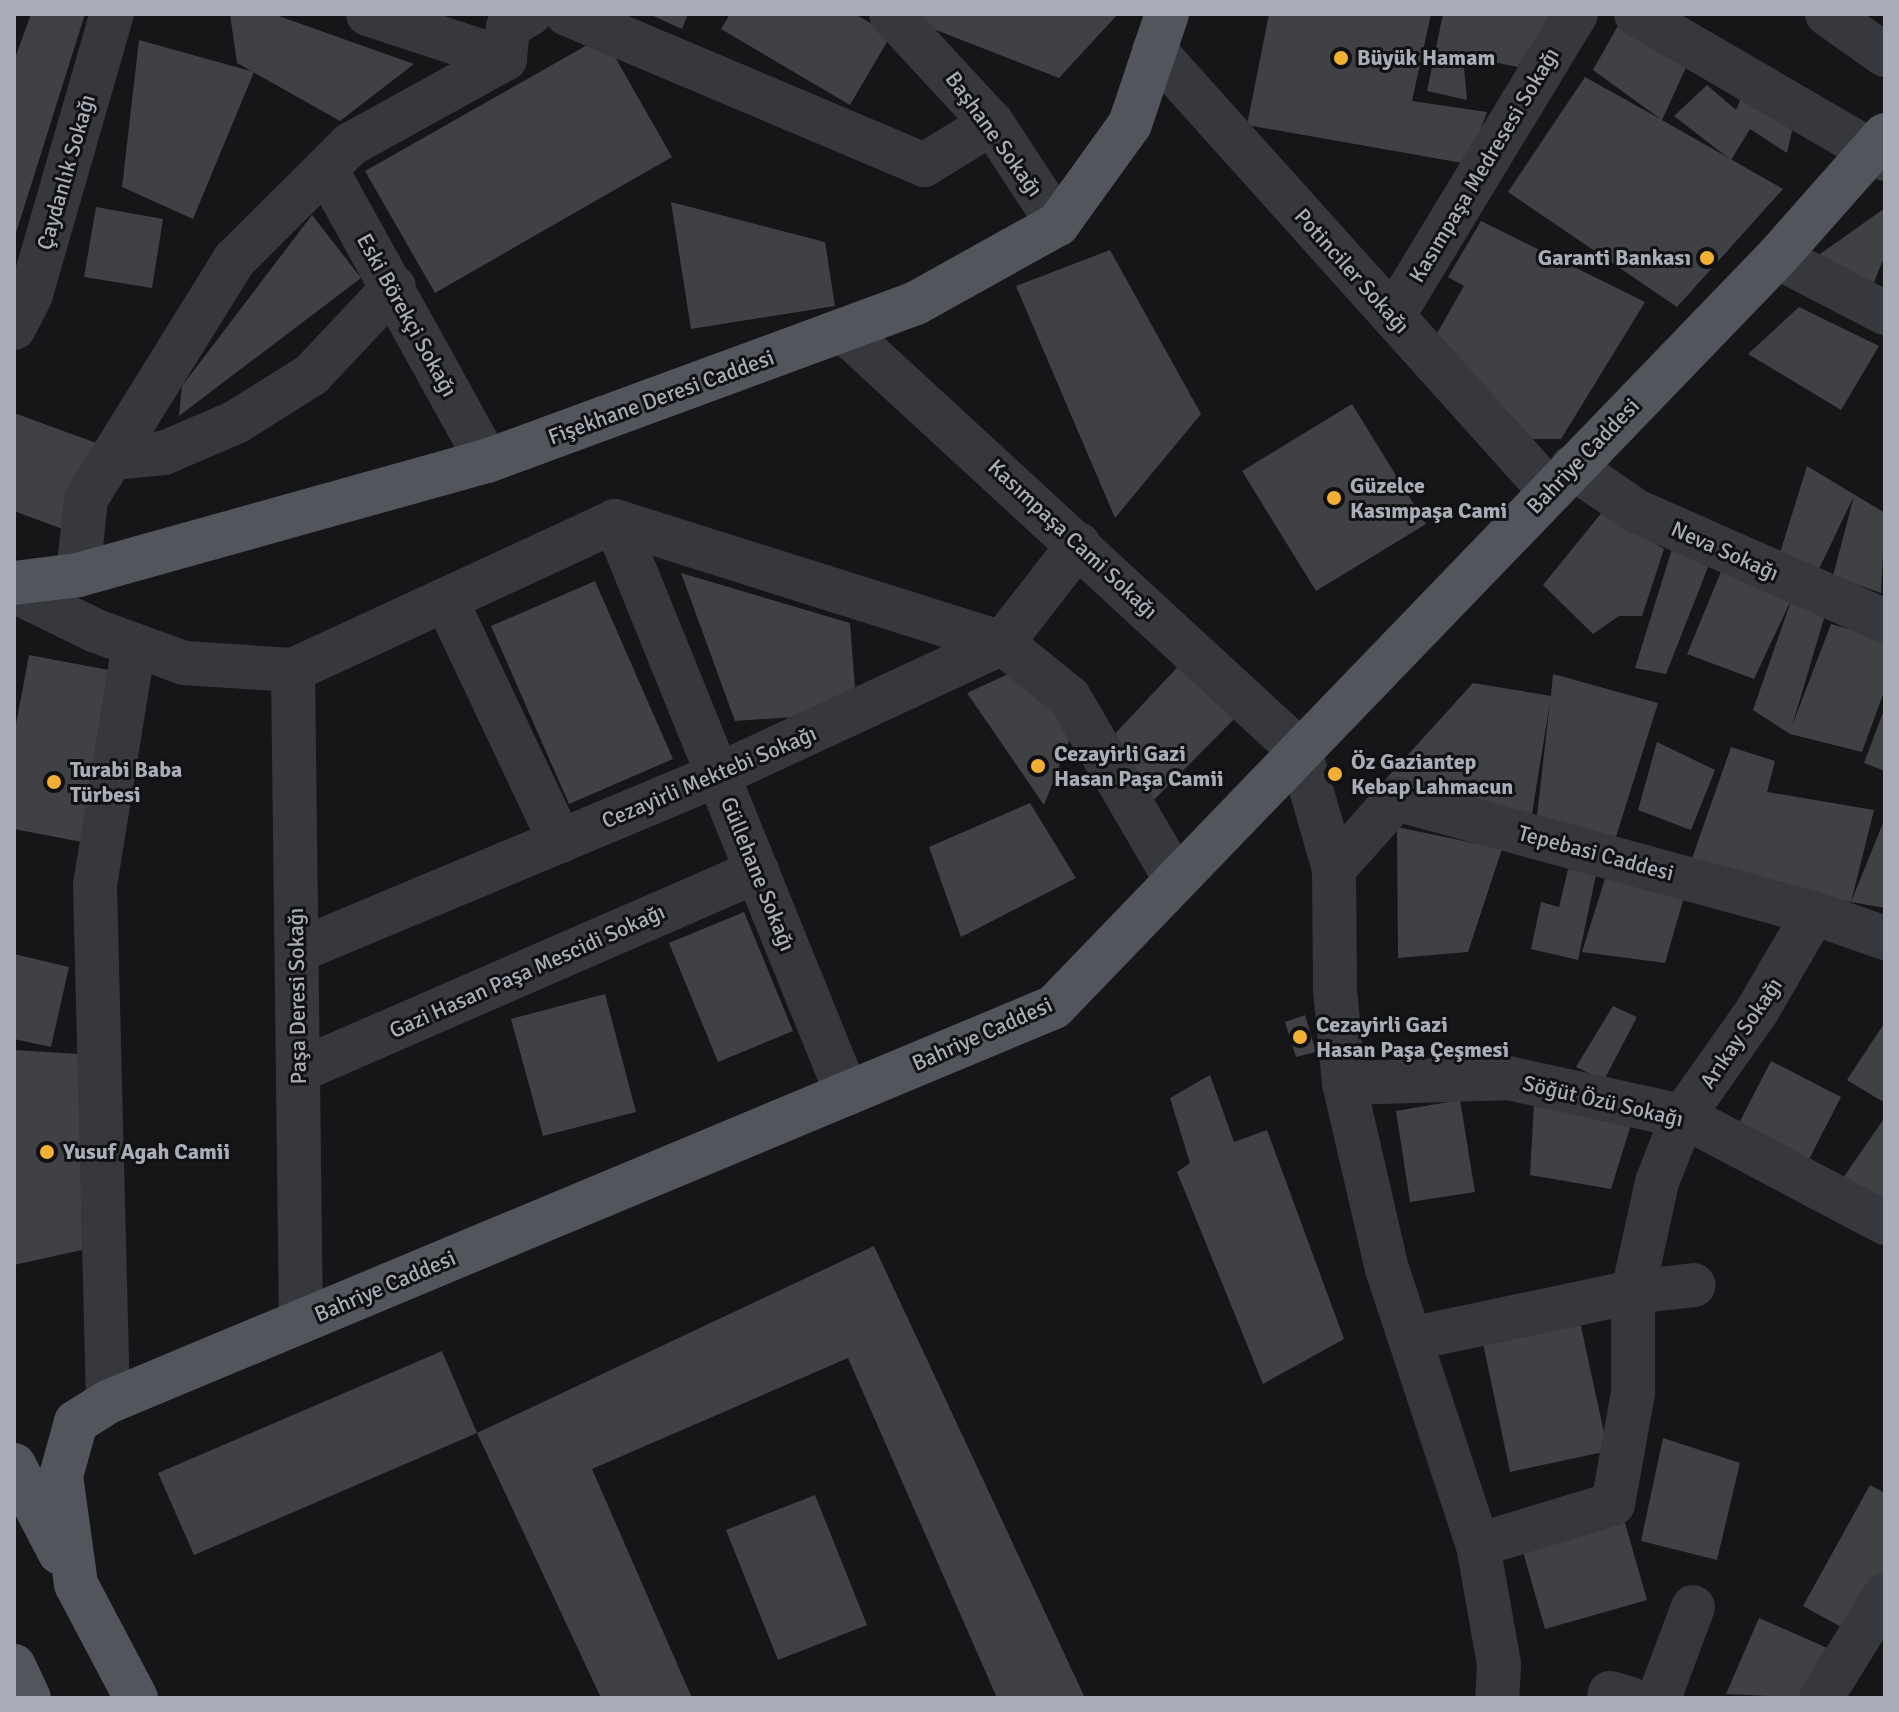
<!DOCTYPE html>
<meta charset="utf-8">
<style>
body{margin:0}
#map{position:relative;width:1899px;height:1712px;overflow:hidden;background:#161618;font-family:Signika,sans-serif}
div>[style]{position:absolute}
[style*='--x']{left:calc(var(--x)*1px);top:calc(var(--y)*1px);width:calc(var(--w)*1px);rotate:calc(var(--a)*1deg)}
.building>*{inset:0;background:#404145}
.minor>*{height:44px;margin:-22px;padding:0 22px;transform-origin:22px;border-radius:22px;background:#37383d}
.major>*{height:44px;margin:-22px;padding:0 22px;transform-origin:22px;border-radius:22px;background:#53555c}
.dots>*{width:22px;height:22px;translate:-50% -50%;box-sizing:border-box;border:4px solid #111113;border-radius:50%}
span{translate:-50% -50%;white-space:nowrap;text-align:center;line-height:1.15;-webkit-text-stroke:6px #111113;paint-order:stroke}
.poi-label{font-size:22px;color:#a8adb8;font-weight:700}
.left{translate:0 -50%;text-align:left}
.right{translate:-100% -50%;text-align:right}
.street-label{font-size:22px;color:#a8adb8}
.frame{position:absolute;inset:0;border:16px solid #a8adb8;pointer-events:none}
</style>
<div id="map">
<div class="building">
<i style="clip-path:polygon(31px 14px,85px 14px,15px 236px,14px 61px)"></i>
<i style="clip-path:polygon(230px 14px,273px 14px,414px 64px,340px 121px,237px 63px)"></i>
<i style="clip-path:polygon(649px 14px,688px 14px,682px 29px)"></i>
<i style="clip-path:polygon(730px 14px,855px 14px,891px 35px,850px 105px,721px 29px)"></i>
<i style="clip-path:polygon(895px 14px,1118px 14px,1059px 78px)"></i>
<i style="clip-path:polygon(1269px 14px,1431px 14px,1412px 101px,1487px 112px,1468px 164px,1247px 125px)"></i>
<i style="clip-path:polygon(1443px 14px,1551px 14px,1518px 67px,1463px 56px,1467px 100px,1427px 91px)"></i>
<i style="clip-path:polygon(1619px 24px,1688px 63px,1662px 120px,1783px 189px,1677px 307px,1508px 192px,1585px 77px,1662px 120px,1593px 70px)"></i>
<i style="clip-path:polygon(603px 36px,672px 157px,435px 293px,365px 171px)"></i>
<i style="clip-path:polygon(139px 40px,254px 72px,193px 219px,122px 187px)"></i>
<i style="clip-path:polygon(1707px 85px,1736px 110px,1746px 85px,1797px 109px,1787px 153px,1750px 129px,1731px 160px,1674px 116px)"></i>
<i style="clip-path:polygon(671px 202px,825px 242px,835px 306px,691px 329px)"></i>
<i style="clip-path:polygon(96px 207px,163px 219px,152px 288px,84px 277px)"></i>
<i style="clip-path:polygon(1885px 208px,1885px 255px,1873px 285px,1813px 259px)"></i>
<i style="clip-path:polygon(312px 215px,361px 278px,179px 416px,182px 386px)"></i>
<i style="clip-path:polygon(1481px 221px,1645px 302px,1561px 439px,1521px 439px,1436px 335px,1464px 286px,1448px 277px)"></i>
<i style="clip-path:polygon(1110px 250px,1201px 414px,1115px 518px,1016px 286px)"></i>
<i style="clip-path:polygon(1799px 307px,1879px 346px,1841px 410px,1748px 354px)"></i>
<i style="clip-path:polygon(1352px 404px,1426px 524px,1316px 591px,1242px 471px)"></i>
<i style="clip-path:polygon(14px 413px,99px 444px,68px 531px,14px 511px)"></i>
<i style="clip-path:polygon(1807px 466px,1885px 513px,1881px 593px,1833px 576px,1854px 496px,1818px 571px,1780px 553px)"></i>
<i style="clip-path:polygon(1603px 511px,1664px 549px,1642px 616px,1619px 616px,1593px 634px,1543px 585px)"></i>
<i style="clip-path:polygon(1672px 549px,1712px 557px,1666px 674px,1635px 668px)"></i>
<i style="clip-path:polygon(1725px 562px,1828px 605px,1792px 726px,1831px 624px,1885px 639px,1885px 689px,1862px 752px,1790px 734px,1753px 710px,1792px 598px,1754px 679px,1687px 654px)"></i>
<i style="clip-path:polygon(681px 573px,850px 623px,857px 713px,735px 721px)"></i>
<i style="clip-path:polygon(595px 581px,673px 759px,569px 804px,491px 626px)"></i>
<i style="clip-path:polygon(29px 655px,114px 671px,82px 842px,14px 829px,14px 735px)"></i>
<i style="clip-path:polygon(1187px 657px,1245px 708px,1147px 807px,1111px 738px)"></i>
<i style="clip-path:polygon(1021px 668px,1075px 726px,1044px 805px,967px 693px)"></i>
<i style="clip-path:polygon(1553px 674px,1658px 703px,1615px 840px,1536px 824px,1550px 702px,1532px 814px,1386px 779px,1473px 683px,1551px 696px)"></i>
<i style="clip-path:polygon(1885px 707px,1885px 771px,1864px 763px)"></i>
<i style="clip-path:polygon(1657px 742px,1715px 770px,1691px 830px,1638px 810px)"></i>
<i style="clip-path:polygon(1731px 747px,1775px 761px,1767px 792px,1874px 810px,1851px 902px,1689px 867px)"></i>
<i style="clip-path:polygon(1030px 803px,1076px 878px,961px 937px,929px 847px)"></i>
<i style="clip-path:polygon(1885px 818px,1885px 908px,1851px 902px)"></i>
<i style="clip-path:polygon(1397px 827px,1502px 849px,1468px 952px,1398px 958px)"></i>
<i style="clip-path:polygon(1568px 869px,1596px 875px,1578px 960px,1531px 949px,1541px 902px,1559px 907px)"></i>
<i style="clip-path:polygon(1608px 869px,1685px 894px,1665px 963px,1582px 952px)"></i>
<i style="clip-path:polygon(744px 912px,793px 1031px,718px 1062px,669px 943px)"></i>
<i style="clip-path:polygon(14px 954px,69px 967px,51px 1047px,14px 1039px)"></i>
<i style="clip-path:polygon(605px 994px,636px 1112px,543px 1136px,511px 1019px)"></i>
<i style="clip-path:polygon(1613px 1006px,1637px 1017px,1604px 1080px,1576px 1067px)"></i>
<i style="clip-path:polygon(1305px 1015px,1316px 1052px,1296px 1057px,1285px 1022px)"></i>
<i style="clip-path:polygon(1885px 1022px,1885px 1103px,1847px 1080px)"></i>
<i style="clip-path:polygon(14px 1050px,80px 1054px,82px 1250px,14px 1265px)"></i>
<i style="clip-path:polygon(1771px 1061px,1841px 1097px,1806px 1165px,1736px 1129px)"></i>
<i style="clip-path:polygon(1210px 1075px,1234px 1142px,1267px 1130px,1344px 1339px,1263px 1384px,1177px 1172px,1190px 1163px,1170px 1098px)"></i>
<i style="clip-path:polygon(1460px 1100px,1475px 1192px,1410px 1202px,1396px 1111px)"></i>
<i style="clip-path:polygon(1534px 1103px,1633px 1118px,1611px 1189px,1530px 1175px)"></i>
<i style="clip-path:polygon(1885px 1117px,1885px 1207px,1843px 1178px)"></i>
<i style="clip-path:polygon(874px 1246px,1085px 1698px,997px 1698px,848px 1358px,592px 1469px,692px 1698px,601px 1698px,477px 1433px)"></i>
<i style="clip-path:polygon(1577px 1308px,1608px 1451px,1510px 1472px,1480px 1329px)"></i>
<i style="clip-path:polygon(442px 1351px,477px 1433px,194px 1555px,158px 1473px)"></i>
<i style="clip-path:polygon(1663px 1438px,1740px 1463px,1717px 1560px,1641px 1541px)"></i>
<i style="clip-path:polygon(1870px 1485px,1885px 1493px,1885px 1573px,1852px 1633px,1803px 1606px)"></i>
<i style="clip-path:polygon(815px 1495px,867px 1625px,778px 1660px,726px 1530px)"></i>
<i style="clip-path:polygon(1621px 1509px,1647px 1600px,1545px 1629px,1519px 1538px)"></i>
<i style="clip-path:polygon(1759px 1618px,1832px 1650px,1811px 1698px,1726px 1694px)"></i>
</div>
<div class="minor">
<i style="--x:368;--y:14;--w:144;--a:18.2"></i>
<i style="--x:567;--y:14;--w:388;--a:22.9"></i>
<i style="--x:924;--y:165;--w:80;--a:-31.7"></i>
<i style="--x:891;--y:14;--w:149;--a:47.2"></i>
<i style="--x:992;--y:123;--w:121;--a:56.8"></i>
<i style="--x:1636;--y:14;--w:288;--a:30.2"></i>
<i style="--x:1827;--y:14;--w:71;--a:35.3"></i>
<i style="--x:1154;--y:50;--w:593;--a:48.08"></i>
<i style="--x:505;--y:59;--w:32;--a:-85"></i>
<i style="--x:508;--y:27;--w:26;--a:-31"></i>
<i style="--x:326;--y:169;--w:333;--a:61.1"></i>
<i style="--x:1777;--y:257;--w:122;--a:27.4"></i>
<i style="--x:1393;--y:316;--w:353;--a:-58.8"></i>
<i style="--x:14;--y:328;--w:38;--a:-63"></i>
<i style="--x:31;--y:294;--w:291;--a:-73.9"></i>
<i style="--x:843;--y:330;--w:621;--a:42.65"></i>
<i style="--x:1300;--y:751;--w:123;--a:73.9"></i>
<i style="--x:1334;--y:869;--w:121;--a:89.5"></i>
<i style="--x:1335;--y:990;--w:93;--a:84.5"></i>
<i style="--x:1344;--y:1083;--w:191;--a:77"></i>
<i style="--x:1387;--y:1269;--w:291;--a:71.8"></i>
<i style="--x:1478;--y:1545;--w:121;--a:80"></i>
<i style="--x:1499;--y:1664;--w:34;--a:93"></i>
<i style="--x:112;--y:458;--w:52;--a:-5.5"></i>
<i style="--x:164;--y:453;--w:78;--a:-23.3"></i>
<i style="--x:236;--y:422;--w:89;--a:-32.1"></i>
<i style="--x:311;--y:375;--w:121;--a:-46.7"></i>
<i style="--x:1572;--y:467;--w:78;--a:34.5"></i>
<i style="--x:1636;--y:511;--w:272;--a:23.8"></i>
<i style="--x:615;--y:521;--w:618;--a:67.96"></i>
<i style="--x:78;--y:575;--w:76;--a:-84"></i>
<i style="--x:86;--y:499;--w:281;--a:-58.2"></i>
<i style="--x:234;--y:260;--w:165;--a:-44.8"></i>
<i style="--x:351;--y:144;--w:176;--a:-28.9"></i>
<i style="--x:14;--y:591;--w:91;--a:26"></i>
<i style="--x:96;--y:631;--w:94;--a:20"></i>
<i style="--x:184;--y:663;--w:109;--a:3.7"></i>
<i style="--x:293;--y:670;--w:355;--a:-24.8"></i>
<i style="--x:615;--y:521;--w:406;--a:17.5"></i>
<i style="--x:1002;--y:643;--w:86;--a:38.9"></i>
<i style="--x:1069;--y:697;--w:212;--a:59.7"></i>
<i style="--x:446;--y:600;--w:267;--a:64.7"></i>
<i style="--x:293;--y:670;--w:651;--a:89.3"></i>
<i style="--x:1334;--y:869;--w:94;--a:-48.5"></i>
<i style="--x:1396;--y:799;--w:433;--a:15.3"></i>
<i style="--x:1814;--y:913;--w:75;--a:19.4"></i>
<i style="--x:297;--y:951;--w:456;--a:-22.7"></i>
<i style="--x:718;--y:775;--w:313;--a:-24.9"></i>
<i style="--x:1002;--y:643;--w:125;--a:-52.1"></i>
<i style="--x:298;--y:1071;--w:501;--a:-23.54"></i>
<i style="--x:1344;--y:1083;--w:164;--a:-1.7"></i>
<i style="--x:1508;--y:1078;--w:179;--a:12.3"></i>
<i style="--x:1683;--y:1116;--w:229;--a:27.9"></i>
<i style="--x:1410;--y:1339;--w:228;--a:-11.9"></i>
<i style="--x:1633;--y:1292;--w:61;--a:-6.5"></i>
<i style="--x:108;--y:1402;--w:517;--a:-91.44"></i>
<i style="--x:95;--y:885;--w:243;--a:-80.8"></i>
<i style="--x:1478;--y:1545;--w:141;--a:-16.9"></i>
<i style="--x:1613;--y:1504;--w:113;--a:-79.8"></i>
<i style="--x:1633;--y:1393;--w:101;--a:-90"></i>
<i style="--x:1633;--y:1292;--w:113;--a:-77.7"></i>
<i style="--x:1657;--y:1182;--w:71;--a:-68.5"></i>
<i style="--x:1683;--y:1116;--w:128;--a:-54.8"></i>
<i style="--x:1757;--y:1011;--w:113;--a:-59.8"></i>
<i style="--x:1609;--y:1698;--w:5;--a:-79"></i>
<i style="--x:1610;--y:1693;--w:20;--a:15"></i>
<i style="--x:1659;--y:1698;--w:97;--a:-69.5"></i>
<i style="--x:1821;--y:1698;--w:121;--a:-58.1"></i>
</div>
<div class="major">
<i style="--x:14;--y:583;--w:64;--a:-7.1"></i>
<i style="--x:78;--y:575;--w:425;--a:-15.6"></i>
<i style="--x:487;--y:461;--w:457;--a:-20.2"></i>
<i style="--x:916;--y:303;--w:162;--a:-29.1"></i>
<i style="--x:1058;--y:224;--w:123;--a:-54.2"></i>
<i style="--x:1130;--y:124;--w:116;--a:-71.4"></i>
<i style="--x:14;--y:1465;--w:99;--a:62.4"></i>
<i style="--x:14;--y:1666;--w:35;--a:65"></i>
<i style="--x:136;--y:1698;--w:129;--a:-117.8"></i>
<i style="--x:76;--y:1584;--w:109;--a:-97.9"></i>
<i style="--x:61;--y:1476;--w:56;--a:-74.5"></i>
<i style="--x:76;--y:1422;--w:38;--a:-32"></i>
<i style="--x:108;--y:1402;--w:1025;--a:-22.66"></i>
<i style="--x:1054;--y:1007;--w:1042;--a:-46.05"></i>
<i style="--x:1777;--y:257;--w:163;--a:-48.5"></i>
</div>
<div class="dots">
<i style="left:1341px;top:58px;background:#f2b134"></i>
<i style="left:1707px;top:258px;background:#f2b134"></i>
<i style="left:1334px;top:498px;background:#f2b134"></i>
<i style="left:1038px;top:766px;background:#f2b134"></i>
<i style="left:1335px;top:774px;background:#f2b134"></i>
<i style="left:54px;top:782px;background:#f2b134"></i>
<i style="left:1300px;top:1037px;background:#f2b134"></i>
<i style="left:47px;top:1152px;background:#f2b134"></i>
</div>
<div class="poi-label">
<span class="left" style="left:1357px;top:58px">Büyük Hamam</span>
<span class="right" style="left:1691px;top:258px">Garanti Bankası</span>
<span class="left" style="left:1350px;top:498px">Güzelce<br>Kasımpaşa Cami</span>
<span class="left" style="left:1054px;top:766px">Cezayirli Gazi<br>Hasan Paşa Camii</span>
<span class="left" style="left:1351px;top:774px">Öz Gaziantep<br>Kebap Lahmacun</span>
<span class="left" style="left:70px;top:782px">Turabi Baba<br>Türbesi</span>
<span class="left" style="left:1316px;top:1037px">Cezayirli Gazi<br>Hasan Paşa Çeşmesi</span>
<span class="left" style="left:63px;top:1152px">Yusuf Agah Camii</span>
</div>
<div class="street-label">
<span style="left:994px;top:134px;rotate:54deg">Başhane Sokağı</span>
<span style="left:1484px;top:165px;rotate:-59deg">Kasımpaşa Medresesi Sokağı</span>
<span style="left:66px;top:172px;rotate:-74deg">Çaydanlık Sokağı</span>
<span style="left:1352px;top:271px;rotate:48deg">Potinciler Sokağı</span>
<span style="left:407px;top:315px;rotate:61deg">Eski Börekçi Sokağı</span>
<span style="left:661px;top:397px;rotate:-20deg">Fişekhane Deresi Caddesi</span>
<span style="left:1583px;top:456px;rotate:-46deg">Bahriye Caddesi</span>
<span style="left:1073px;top:539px;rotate:43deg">Kasımpaşa Cami Sokağı</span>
<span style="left:1725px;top:551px;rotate:24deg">Neva Sokağı</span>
<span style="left:709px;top:777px;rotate:-23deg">Cezayirli Mektebi Sokağı</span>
<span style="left:1596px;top:853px;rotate:15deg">Tepebasi Caddesi</span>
<span style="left:758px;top:874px;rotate:68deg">Güllehane Sokağı</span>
<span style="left:527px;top:971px;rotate:-24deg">Gazi Hasan Paşa Mescidi Sokağı</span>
<span style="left:297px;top:996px;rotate:-91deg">Paşa Deresi Sokağı</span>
<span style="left:1741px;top:1033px;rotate:-56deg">Arıkay Sokağı</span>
<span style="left:982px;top:1034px;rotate:-24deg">Bahriye Caddesi</span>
<span style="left:1603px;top:1101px;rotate:13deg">Söğüt Özü Sokağı</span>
<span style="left:385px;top:1286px;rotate:-23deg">Bahriye Caddesi</span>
</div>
<div class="frame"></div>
</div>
